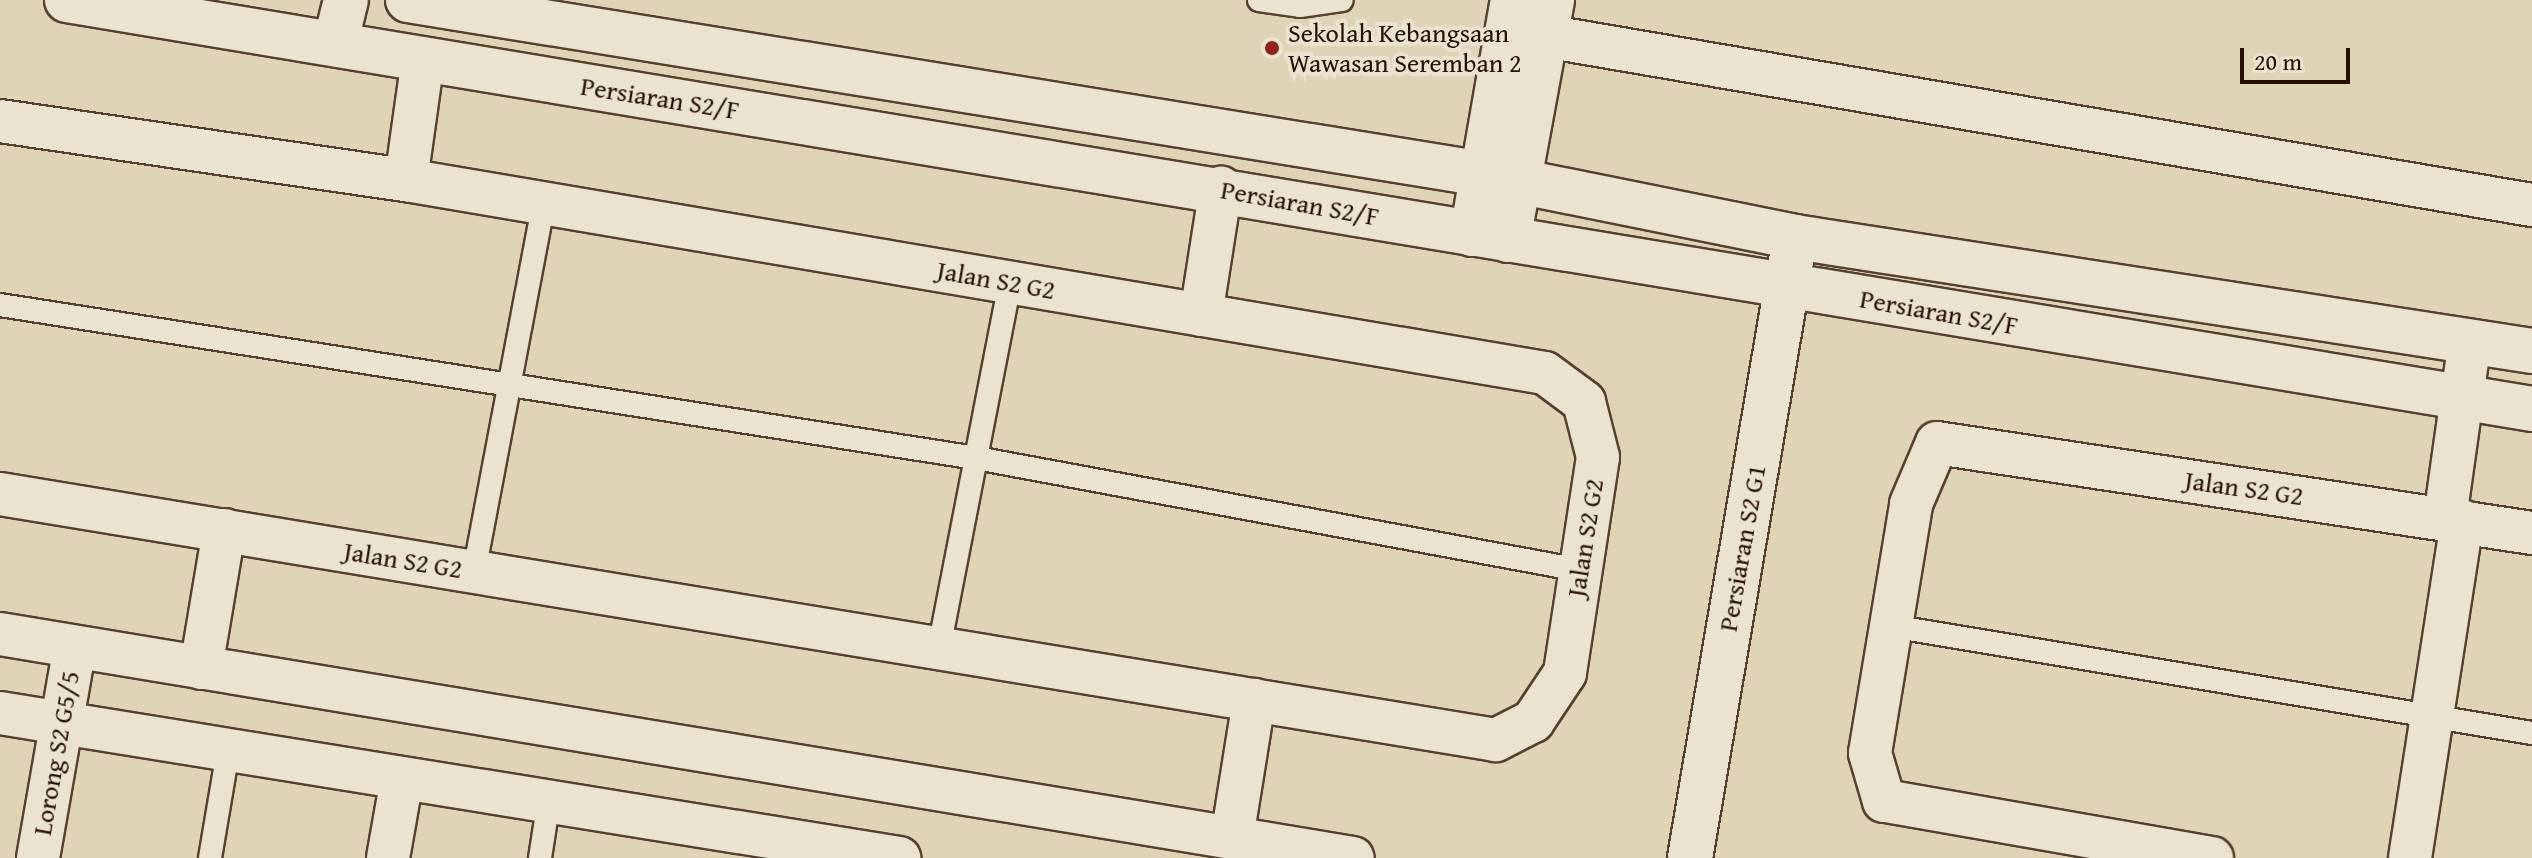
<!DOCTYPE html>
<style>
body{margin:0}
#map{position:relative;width:2532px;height:858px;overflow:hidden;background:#dfd4b6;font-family:"Gentium Book Plus",serif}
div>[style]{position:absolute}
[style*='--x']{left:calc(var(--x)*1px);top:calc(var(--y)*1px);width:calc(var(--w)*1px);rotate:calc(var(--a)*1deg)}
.roads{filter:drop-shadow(2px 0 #55412e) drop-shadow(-2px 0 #55412e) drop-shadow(0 2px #55412e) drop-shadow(0 -2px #55412e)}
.service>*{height:22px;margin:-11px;padding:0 11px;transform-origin:11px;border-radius:11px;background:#eae3d0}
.minor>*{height:42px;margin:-21px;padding:0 21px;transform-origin:21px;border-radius:21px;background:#eae3d0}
.tertiary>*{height:44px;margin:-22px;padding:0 22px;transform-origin:22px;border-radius:22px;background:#eae3d0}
.secondary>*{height:44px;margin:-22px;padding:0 22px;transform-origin:22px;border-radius:22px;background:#eae3d0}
.dots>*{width:22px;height:22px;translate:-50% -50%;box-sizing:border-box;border:4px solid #eae3d0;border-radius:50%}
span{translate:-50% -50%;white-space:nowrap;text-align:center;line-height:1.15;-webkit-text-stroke:8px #eae3d0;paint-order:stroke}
.poi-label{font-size:26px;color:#271000}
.left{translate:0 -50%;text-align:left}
.street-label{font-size:26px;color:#271000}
.scale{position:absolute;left:2240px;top:48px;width:110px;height:36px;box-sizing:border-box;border:4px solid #271000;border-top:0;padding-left:10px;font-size:24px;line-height:28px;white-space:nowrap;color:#271000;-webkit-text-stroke:6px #eae3d0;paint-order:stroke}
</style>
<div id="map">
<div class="roads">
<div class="service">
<i style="--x:1259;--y:0;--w:41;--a:8.3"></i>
<i style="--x:1300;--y:6;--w:42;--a:-8.1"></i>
<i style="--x:0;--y:305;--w:988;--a:8.91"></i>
<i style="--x:976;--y:458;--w:614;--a:10.51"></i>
<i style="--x:474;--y:572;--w:376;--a:-79.3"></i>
<i style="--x:1891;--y:626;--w:650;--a:9.48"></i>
<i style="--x:939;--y:648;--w:372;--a:-79"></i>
<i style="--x:210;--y:858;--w:108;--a:-80.4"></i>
<i style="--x:540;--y:858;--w:59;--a:-81.2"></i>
</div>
<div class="minor">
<i style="--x:1545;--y:36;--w:1001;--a:9.72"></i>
<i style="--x:0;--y:121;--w:410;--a:8.3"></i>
<i style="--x:406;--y:180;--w:1155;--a:9.62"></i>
<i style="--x:1545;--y:373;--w:49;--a:36.6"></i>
<i style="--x:1584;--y:402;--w:57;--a:75.7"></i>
<i style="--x:1598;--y:457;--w:219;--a:98.7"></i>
<i style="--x:1565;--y:673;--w:58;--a:123.7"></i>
<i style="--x:1533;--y:721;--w:42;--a:152.8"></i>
<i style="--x:1496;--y:740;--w:1516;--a:-170.66"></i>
<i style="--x:406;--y:180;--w:122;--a:-82"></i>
<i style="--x:1201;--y:315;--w:129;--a:-81.1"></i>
<i style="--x:2445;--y:518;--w:179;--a:-82"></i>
<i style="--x:0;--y:634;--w:1371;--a:9.4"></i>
<i style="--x:201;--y:668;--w:140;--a:-80.5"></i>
<i style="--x:0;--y:713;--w:911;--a:9.16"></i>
<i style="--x:1232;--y:838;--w:140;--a:-80.9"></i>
<i style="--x:38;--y:858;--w:214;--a:-80.1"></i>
<i style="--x:388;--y:858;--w:80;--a:-80"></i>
<i style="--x:2212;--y:858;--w:333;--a:-170.1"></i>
<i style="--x:1884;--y:801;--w:50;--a:-106.3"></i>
<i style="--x:1870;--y:753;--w:252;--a:-80.6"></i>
<i style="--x:1911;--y:504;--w:66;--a:-66.9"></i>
<i style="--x:1937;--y:443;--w:602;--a:8.6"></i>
<i style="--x:2410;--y:858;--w:341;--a:-81.2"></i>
</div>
<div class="tertiary">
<i style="--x:335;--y:44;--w:45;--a:-76"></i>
<i style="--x:1472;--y:234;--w:238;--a:-80.1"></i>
<i style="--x:1508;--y:240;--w:244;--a:-79.6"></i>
<i style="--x:1690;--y:858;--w:630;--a:-80.4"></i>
</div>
<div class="secondary">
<i style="--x:67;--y:0;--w:2499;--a:9.42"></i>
<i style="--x:408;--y:0;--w:1089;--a:9.19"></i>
<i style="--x:1483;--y:174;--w:318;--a:11.4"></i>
<i style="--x:1795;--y:237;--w:746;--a:8.79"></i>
</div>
</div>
<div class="dots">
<i style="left:1272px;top:48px;background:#8f2418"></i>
</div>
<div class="poi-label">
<span class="left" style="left:1288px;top:48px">Sekolah Kebangsaan<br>Wawasan Seremban 2</span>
</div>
<div class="street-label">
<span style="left:660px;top:98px;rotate:9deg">Persiaran S2/F</span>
<span style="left:1300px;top:203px;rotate:10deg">Persiaran S2/F</span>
<span style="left:996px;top:280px;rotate:10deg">Jalan S2 G2</span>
<span style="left:1939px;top:312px;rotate:10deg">Persiaran S2/F</span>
<span style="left:2244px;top:488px;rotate:8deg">Jalan S2 G2</span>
<span style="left:1585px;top:538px;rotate:-81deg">Jalan S2 G2</span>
<span style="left:1742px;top:548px;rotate:-80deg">Persiaran S2 G1</span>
<span style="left:403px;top:560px;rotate:9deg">Jalan S2 G2</span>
<span style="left:56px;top:753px;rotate:-80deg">Lorong S2 G5/5</span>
</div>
<div class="scale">20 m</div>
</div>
